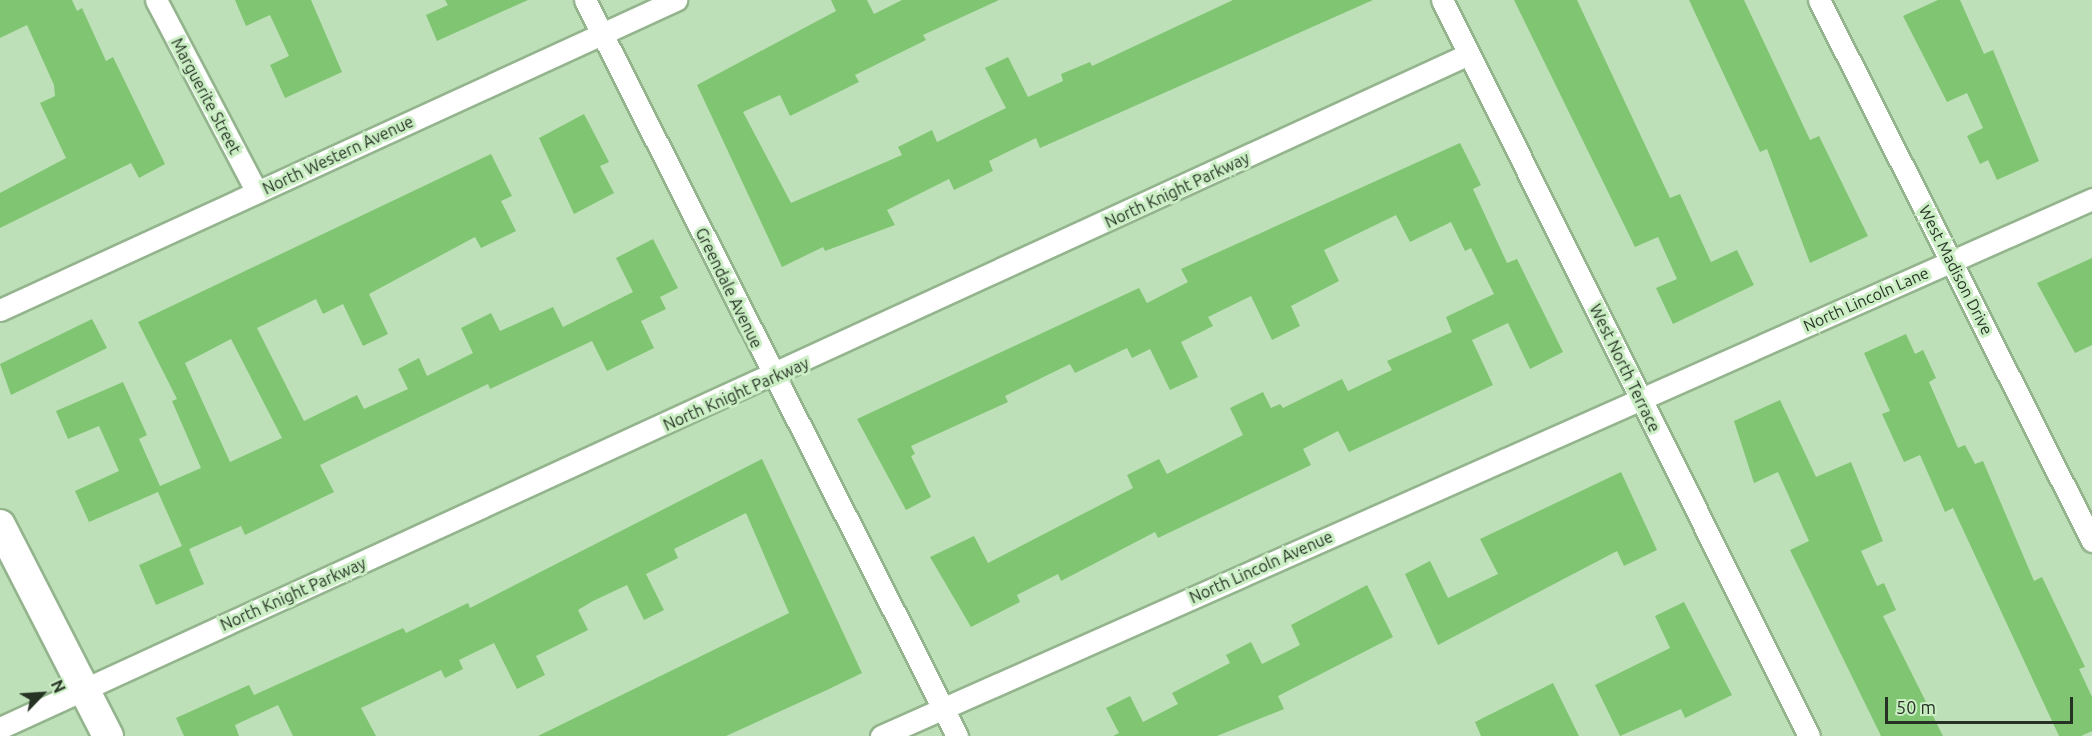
<!DOCTYPE html>
<style>
body{margin:0}
#map{position:relative;width:2092px;height:736px;overflow:hidden;background:#bee0b8;font-family:Ubuntu,sans-serif}
div>[style]{position:absolute}
[style*='--x']{left:calc(var(--x)*1px);top:calc(var(--y)*1px);width:calc(var(--w)*1px);rotate:calc(var(--a)*1deg)}
.building>*{inset:0;background:#7fc572}
.roads{filter:drop-shadow(2px 0 #93b48d) drop-shadow(-2px 0 #93b48d) drop-shadow(0 2px #93b48d) drop-shadow(0 -2px #93b48d)}
.minor>*{height:21px;margin:-10.5px;padding:0 10.5px;transform-origin:10.5px;border-radius:10.5px;background:#fff}
.secondary>*{height:30px;margin:-15px;padding:0 15px;transform-origin:15px;border-radius:15px;background:#fff}
span{translate:-50% -50%;white-space:nowrap;text-align:center;line-height:1.15;-webkit-text-stroke:6px #cbeec5;paint-order:stroke}
.street-label{font-size:16px;color:#263324}
.north{position:absolute;left:12px;top:664px;width:60px;height:60px;-webkit-text-stroke:4px #cbeec5;paint-order:stroke;rotate:65deg;font-size:16px;font-weight:700;line-height:24px;text-align:center;color:#263324}
.north::after{content:'';display:block;margin:auto;width:21px;height:27px;background:#263324;clip-path:polygon(50% 0,100% 100%,50% 72%,0 100%)}
.scale{position:absolute;left:1885px;top:697px;width:188px;height:27px;box-sizing:border-box;border:3px solid #263324;border-top:0;padding-left:8px;font-size:18px;line-height:21px;white-space:nowrap;color:#263324;-webkit-text-stroke:4px #cbeec5;paint-order:stroke}
</style>
<div id="map">
<div class="building">
<i style="clip-path:polygon(0 0,72px 0,77px 11px,82px 8px,106px 61px,113px 57px,165px 164px,139px 178px,131px 163px,0 228px,0 193px,66px 158px,40px 103px,55px 96px,54px 85px,27px 25px,0 38px)"></i>
<i style="clip-path:polygon(235px 0,311px 0,342px 72px,285px 98px,270px 65px,289px 56px,270px 15px,246px 26px)"></i>
<i style="clip-path:polygon(445px 0,528px 0,437px 41px,426px 15px,448px 5px)"></i>
<i style="clip-path:polygon(831px 0,867px 0,874px 14px,902px 0,999px 0,923px 35px,926px 40px,855px 75px,859px 82px,790px 116px,780px 95px,743px 112px,791px 203px,902px 155px,898px 147px,932px 130px,937px 142px,1006px 108px,985px 68px,1008px 57px,1028px 97px,1063px 81px,1061px 74px,1090px 62px,1092px 66px,1233px 0,1373px 0,1040px 148px,1036px 138px,989px 161px,993px 171px,954px 190px,949px 179px,887px 210px,895px 225px,825px 251px,823px 247px,782px 267px,697px 85px,836px 11px)"></i>
<i style="clip-path:polygon(1514px 0,1577px 0,1670px 198px,1680px 194px,1711px 262px,1737px 250px,1754px 285px,1673px 324px,1656px 288px,1677px 279px,1658px 237px,1635px 247px)"></i>
<i style="clip-path:polygon(1689px 0,1744px 0,1810px 140px,1819px 136px,1868px 236px,1810px 263px,1767px 149px,1760px 152px)"></i>
<i style="clip-path:polygon(1938px 0,1960px 0,1984px 54px,1993px 50px,2039px 161px,1997px 180px,1988px 160px,1980px 164px,1967px 136px,1983px 128px,1967px 93px,1947px 102px,1903px 16px)"></i>
<i style="clip-path:polygon(584px 114px,609px 162px,600px 166px,614px 193px,574px 214px,539px 138px)"></i>
<i style="clip-path:polygon(1460px 143px,1481px 185px,1473px 189px,1507px 263px,1517px 259px,1563px 352px,1530px 369px,1508px 323px,1472px 340px,1493px 385px,1349px 452px,1338px 431px,1303px 449px,1311px 465px,1158px 538px,1155px 532px,1061px 581px,1058px 574px,1017px 595px,1020px 602px,971px 627px,930px 557px,974px 536px,988px 563px,1133px 488px,1127px 475px,1159px 459px,1167px 474px,1243px 435px,1230px 408px,1263px 392px,1271px 408px,1280px 404px,1283px 408px,1342px 379px,1348px 391px,1392px 370px,1387px 361px,1452px 332px,1446px 317px,1494px 294px,1471px 248px,1465px 251px,1451px 222px,1410px 242px,1396px 215px,1324px 250px,1339px 281px,1291px 306px,1300px 326px,1272px 340px,1251px 296px,1208px 317px,1213px 326px,1181px 342px,1198px 377px,1170px 390px,1150px 349px,1132px 358px,1127px 348px,1075px 373px,1070px 364px,1005px 396px,1008px 402px,911px 446px,915px 454px,911px 456px,931px 497px,906px 510px,857px 419px,1139px 288px,1147px 303px,1188px 282px,1181px 269px)"></i>
<i style="clip-path:polygon(evenodd,491px 154px,512px 196px,501px 201px,516px 231px,481px 248px,475px 237px,369px 294px,388px 334px,363px 346px,343px 304px,323px 314px,316px 299px,257px 328px,304px 421px,357px 395px,364px 409px,408px 389px,398px 369px,419px 358px,427px 376px,473px 353px,461px 328px,491px 313px,500px 331px,553px 307px,563px 327px,633px 292px,616px 258px,653px 239px,678px 288px,660px 297px,666px 309px,641px 321px,654px 348px,607px 371px,592px 341px,490px 389px,488px 384px,320px 465px,334px 492px,245px 535px,241px 526px,189px 549px,204px 584px,156px 605px,139px 565px,182px 546px,158px 492px,89px 522px,75px 491px,119px 471px,99px 426px,68px 439px,56px 411px,123px 382px,147px 435px,139px 439px,160px 486px,201px 468px,172px 401px,177px 399px,138px 322px,491px 154px,231px 339px,282px 438px,230px 462px,185px 363px,231px 339px)"></i>
<i style="clip-path:polygon(2092px 258px,2092px 345px,2075px 353px,2037px 283px)"></i>
<i style="clip-path:polygon(92px 319px,107px 348px,11px 395px,0 364px)"></i>
<i style="clip-path:polygon(1906px 334px,1915px 354px,1923px 350px,1936px 378px,1929px 382px,1958px 448px,1965px 445px,1975px 464px,1983px 461px,2034px 581px,2042px 577px,2085px 667px,2079px 669px,2092px 697px,2092px 731px,2081px 736px,2059px 736px,1953px 508px,1945px 512px,1920px 455px,1904px 462px,1882px 414px,1890px 411px,1864px 353px)"></i>
<i style="clip-path:polygon(1780px 400px,1816px 477px,1851px 462px,1883px 541px,1861px 551px,1877px 586px,1884px 583px,1896px 610px,1883px 616px,1943px 736px,1881px 736px,1790px 550px,1809px 541px,1778px 472px,1754px 483px,1734px 421px)"></i>
<i style="clip-path:polygon(762px 459px,862px 673px,827px 690px,726px 736px,538px 736px,789px 613px,746px 513px,674px 549px,678px 558px,646px 574px,664px 610px,644px 620px,627px 585px,593px 601px,578px 610px,588px 630px,536px 656px,545px 675px,517px 689px,494px 643px,459px 660px,463px 669px,445px 678px,441px 670px,361px 708px,376px 736px,293px 736px,278px 705px,235px 725px,239px 736px,184px 736px,176px 718px,249px 685px,254px 695px,403px 628px,406px 633px,468px 603px,470px 608px)"></i>
<i style="clip-path:polygon(1621px 472px,1657px 550px,1624px 566px,1617px 551px,1438px 645px,1405px 574px,1430px 561px,1448px 598px,1498px 574px,1480px 539px)"></i>
<i style="clip-path:polygon(1367px 585px,1393px 637px,1278px 696px,1284px 709px,1217px 736px,1113px 736px,1119px 733px,1106px 708px,1130px 696px,1143px 722px,1178px 704px,1172px 693px,1230px 663px,1226px 655px,1251px 642px,1262px 664px,1300px 645px,1291px 625px)"></i>
<i style="clip-path:polygon(1684px 602px,1732px 695px,1685px 718px,1681px 709px,1620px 736px,1595px 685px,1670px 648px,1655px 616px)"></i>
<i style="clip-path:polygon(1553px 683px,1579px 736px,1481px 736px,1475px 722px)"></i>
</div>
<div class="roads">
<div class="minor">
<i style="--x:156;--y:0;--w:217;--a:62.3"></i>
<i style="--x:585;--y:0;--w:825;--a:63.19"></i>
<i style="--x:1442;--y:0;--w:822;--a:63.5"></i>
<i style="--x:1819;--y:0;--w:606;--a:63.22"></i>
<i style="--x:0;--y:310;--w:744;--a:-24.64"></i>
<i style="--x:0;--y:728;--w:1616;--a:-24.65"></i>
<i style="--x:881;--y:736;--w:1325;--a:-23.91"></i>
</div>
<div class="secondary">
<i style="--x:0;--y:525;--w:237;--a:62.9"></i>
</div>
</div>
<div class="street-label">
<span style="left:206px;top:96px;rotate:62deg">Marguerite Street</span>
<span style="left:338px;top:155px;rotate:-25deg">North Western Avenue</span>
<span style="left:1177px;top:190px;rotate:-25deg">North Knight Parkway</span>
<span style="left:1956px;top:270px;rotate:63deg">West Madison Drive</span>
<span style="left:729px;top:288px;rotate:64deg">Greendale Avenue</span>
<span style="left:1866px;top:299px;rotate:-24deg">North Lincoln Lane</span>
<span style="left:1625px;top:368px;rotate:64deg">West North Terrace</span>
<span style="left:736px;top:394px;rotate:-24deg">North Knight Parkway</span>
<span style="left:1261px;top:567px;rotate:-24deg">North Lincoln Avenue</span>
<span style="left:293px;top:594px;rotate:-24deg">North Knight Parkway</span>
</div>
<div class="north">N</div>
<div class="scale">50 m</div>
</div>
